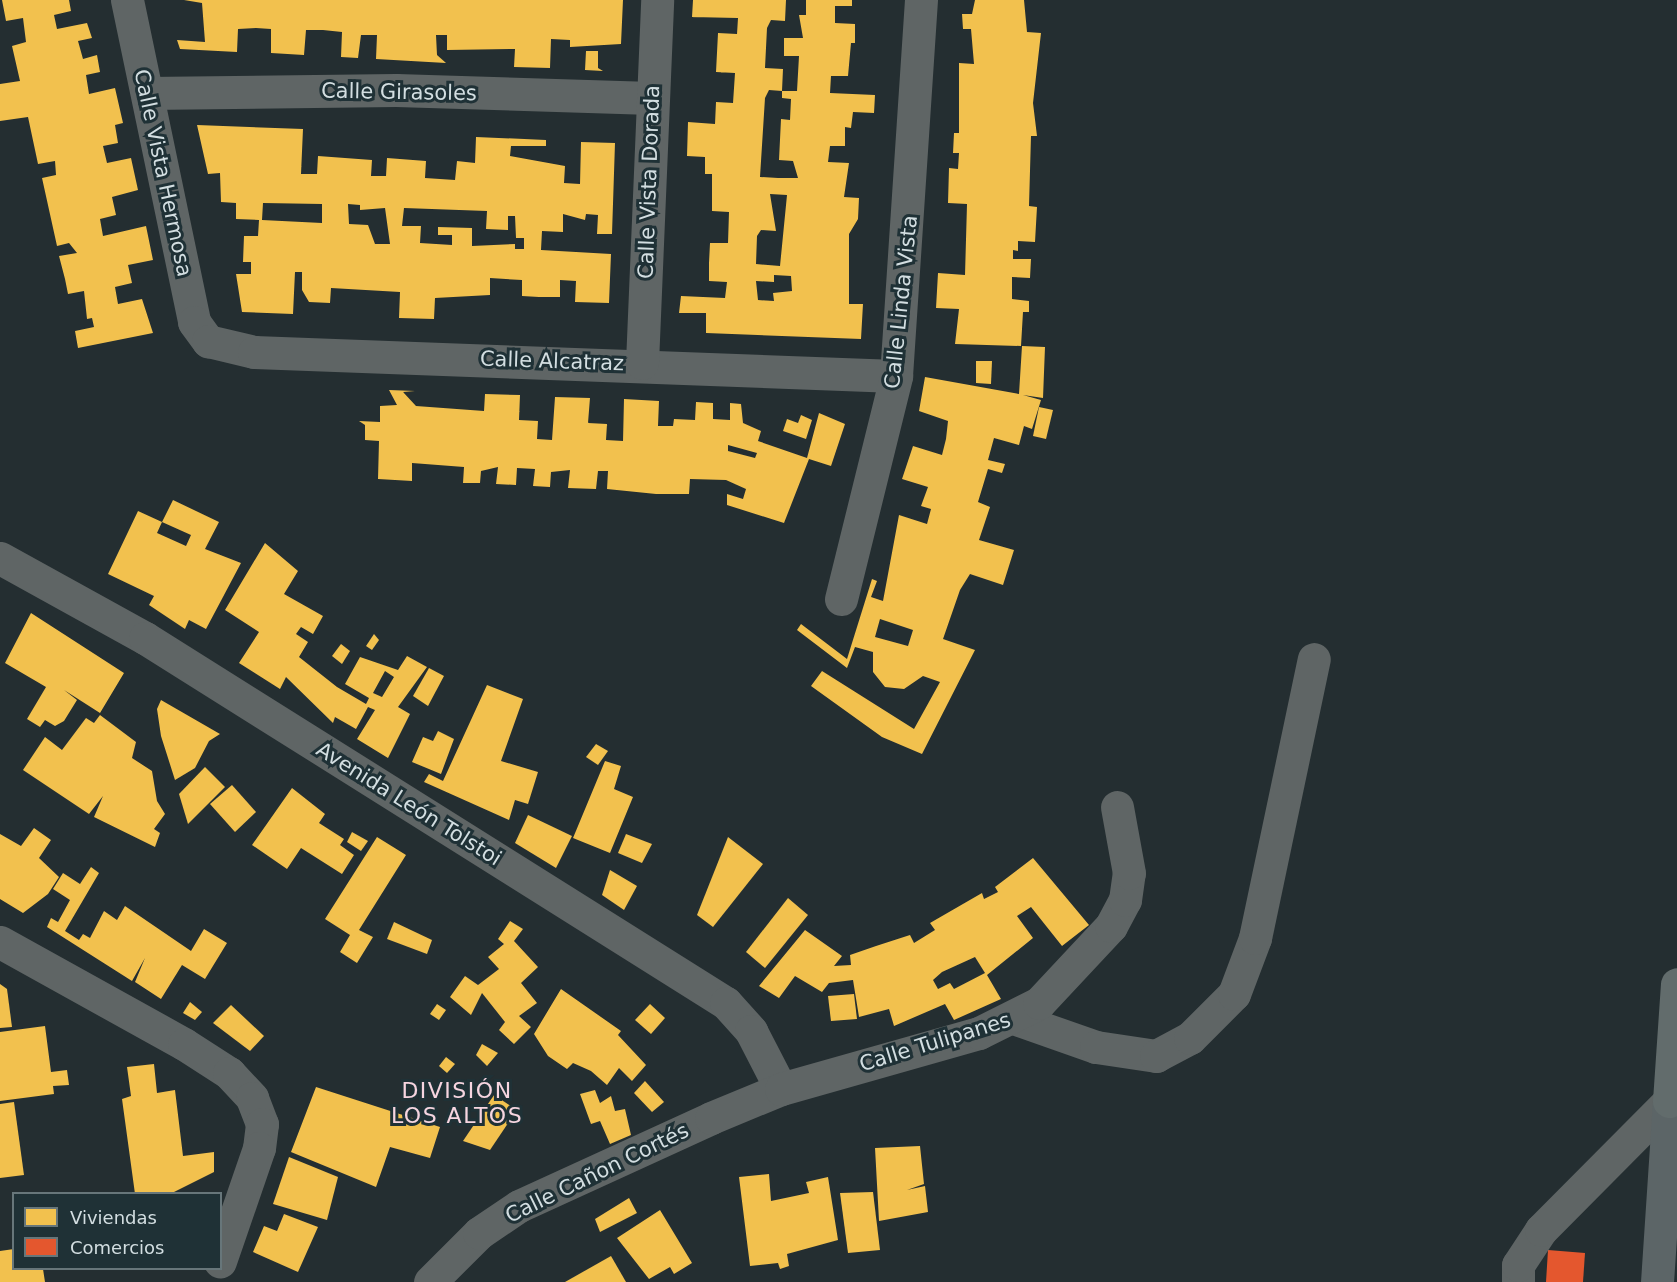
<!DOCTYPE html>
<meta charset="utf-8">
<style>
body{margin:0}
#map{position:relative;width:1677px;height:1282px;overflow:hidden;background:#242e31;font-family:"DejaVu Sans",sans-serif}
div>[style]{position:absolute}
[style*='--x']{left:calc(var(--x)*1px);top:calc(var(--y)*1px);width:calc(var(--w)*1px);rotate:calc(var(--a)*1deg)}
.homes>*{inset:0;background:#f2c14e}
.shops>*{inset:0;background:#e4572e}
.minor>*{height:33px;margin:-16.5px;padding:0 16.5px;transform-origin:16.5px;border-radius:16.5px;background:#5f6565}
.major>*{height:33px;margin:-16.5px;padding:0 16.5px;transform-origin:16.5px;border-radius:16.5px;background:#5c6567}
.highway>*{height:33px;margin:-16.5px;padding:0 16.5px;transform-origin:16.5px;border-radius:16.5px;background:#626c6c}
span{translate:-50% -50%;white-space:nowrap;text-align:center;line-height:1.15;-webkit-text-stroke:6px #1f3136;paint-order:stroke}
.street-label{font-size:21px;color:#d3dee1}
.neighbourhood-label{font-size:22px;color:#f6d5e0;letter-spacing:1.5px}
.legend{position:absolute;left:12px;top:1192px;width:210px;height:78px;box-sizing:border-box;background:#1f3136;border:2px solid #67767a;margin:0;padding:8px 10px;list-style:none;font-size:18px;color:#d3dee1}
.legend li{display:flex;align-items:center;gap:12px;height:30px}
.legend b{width:30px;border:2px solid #67767a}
</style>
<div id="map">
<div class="homes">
<i style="clip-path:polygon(2px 0,69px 0,71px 11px,54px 15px,57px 29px,87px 23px,92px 38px,78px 41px,83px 59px,97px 55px,100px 72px,86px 75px,89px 94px,115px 88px,123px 123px,115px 125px,118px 143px,103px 146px,107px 163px,131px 158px,138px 190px,112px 197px,116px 215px,100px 219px,103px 236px,146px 226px,153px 260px,128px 265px,132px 283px,115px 287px,118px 304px,142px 299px,153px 333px,78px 348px,75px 331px,94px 327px,92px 318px,87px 319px,84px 291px,68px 294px,65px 279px,59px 256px,77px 253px,69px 243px,57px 246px,42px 178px,56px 175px,55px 161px,38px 164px,28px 117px,0 121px,0 84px,20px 81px,12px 46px,26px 42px,23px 18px,6px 21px)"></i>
<i style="clip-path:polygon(184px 0,623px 0,621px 44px,570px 47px,570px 40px,551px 39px,550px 68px,514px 67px,515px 49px,447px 50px,447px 35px,436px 35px,437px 55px,446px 63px,376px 59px,377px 35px,361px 35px,358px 58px,341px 57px,342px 32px,323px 30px,306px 30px,304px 55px,271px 53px,271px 29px,256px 28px,238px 29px,237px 52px,180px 49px,177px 40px,205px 42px,202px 3px)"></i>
<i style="clip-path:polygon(evenodd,693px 0,786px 0,785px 21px,771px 20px,767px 28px,765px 68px,783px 69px,782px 91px,769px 90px,765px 98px,760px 177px,778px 178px,798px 178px,793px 161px,779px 160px,781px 119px,790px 120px,791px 99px,782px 98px,782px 91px,797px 91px,799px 56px,784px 56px,784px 38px,803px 38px,799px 15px,806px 15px,806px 0,852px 0,852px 6px,835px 6px,835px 23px,855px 24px,855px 43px,851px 43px,848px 76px,831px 76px,830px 93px,875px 95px,874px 113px,853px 112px,851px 128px,845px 127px,845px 146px,830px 146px,828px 162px,849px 163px,844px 197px,859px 198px,858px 219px,849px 234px,849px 304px,863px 304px,861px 339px,706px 333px,706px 313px,679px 313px,681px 296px,725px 298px,727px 282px,709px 281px,709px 263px,710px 243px,728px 243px,729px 212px,712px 211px,712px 174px,705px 174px,705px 157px,687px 156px,688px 122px,715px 124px,716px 102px,733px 103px,735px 73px,716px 72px,718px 33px,737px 34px,738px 18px,692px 17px,693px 0,770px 194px,787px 195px,780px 266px,756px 264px,757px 236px,761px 230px,776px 231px,770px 194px,693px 0,774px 275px,791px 276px,792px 291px,773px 293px,774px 301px,758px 300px,756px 281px,774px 282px,774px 275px)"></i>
<i style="clip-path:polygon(975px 0,1024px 0,1027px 32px,1041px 33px,1033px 103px,1037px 136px,1031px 136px,1029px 206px,1037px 207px,1035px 242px,1018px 241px,1018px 251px,1013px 250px,1013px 259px,1031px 259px,1030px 278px,1012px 277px,1012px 299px,1029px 301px,1029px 312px,1023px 312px,1021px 346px,955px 344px,959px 309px,936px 308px,938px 273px,965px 275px,967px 204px,948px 203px,949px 168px,958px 169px,959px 153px,953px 153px,954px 133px,959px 133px,959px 63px,974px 64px,971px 29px,963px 29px,962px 14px,972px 14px)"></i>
<i style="clip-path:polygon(586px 51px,598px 51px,598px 68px,603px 71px,585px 70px)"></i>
<i style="clip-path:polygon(evenodd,197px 125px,303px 129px,301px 174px,317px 174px,318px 156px,372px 160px,371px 176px,386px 176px,387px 158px,426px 161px,425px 178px,455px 180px,457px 161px,475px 163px,476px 137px,546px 140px,546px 146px,511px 146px,510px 156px,565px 166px,564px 183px,580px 184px,581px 142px,615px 143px,612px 234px,597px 234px,598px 215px,586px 214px,585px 220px,563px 214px,563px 232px,542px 231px,541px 250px,611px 254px,609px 303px,575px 302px,576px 281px,560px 280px,560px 297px,539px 297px,522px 296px,522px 280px,490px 278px,490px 295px,435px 298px,434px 319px,399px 318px,400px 292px,331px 288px,330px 303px,309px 302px,302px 290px,302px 272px,295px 272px,293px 314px,242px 312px,236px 274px,251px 274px,251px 262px,243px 262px,244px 236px,258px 236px,259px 220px,236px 219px,236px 203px,221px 202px,220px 173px,208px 174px,197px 125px,263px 203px,322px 204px,322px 223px,262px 220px,263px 203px,197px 125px,348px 204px,360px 205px,360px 210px,385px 208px,390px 244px,375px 244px,368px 225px,349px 224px,348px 204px,197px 125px,404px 208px,487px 211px,486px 229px,508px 230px,508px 216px,515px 216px,516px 238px,524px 238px,524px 249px,515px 249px,515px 244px,472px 246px,472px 228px,438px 227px,438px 235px,452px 235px,452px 245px,420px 243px,421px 226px,402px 226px,404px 208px)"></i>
<i style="clip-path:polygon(evenodd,1022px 346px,1045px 347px,1043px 398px,1023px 395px,1041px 400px,1032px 429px,1024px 426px,1019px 445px,994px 438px,988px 460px,1005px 464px,1002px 473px,988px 469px,978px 502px,990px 507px,979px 540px,1014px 550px,1003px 585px,970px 574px,960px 590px,943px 639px,975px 650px,922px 754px,882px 737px,811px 686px,822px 671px,914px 729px,940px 682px,923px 676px,904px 689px,885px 687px,873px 672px,873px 652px,855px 647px,847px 668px,797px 630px,801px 624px,847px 659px,872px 579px,877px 581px,871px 597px,883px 601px,899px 515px,927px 524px,931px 509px,921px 506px,928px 487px,902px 479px,913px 446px,942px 455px,946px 439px,948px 421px,919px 411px,925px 377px,1019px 394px,1022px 346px,880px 619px,913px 630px,908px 646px,875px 637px,880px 619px)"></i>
<i style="clip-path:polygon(976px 361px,992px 361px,991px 384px,976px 383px)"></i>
<i style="clip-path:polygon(evenodd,389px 390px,415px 391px,403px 392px,416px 406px,484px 411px,485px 394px,520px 395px,519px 420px,538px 421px,537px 439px,552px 440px,555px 397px,590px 398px,588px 423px,607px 424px,606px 440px,623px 441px,624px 399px,659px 401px,658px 426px,673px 426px,674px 419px,695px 420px,696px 402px,713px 403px,713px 419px,730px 420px,730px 403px,741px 404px,743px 423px,761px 431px,758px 441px,807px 458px,819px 413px,845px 424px,831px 466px,809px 459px,784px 523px,727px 505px,727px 494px,743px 499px,746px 489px,726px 480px,690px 479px,689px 494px,656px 494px,607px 489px,608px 471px,598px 471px,596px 489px,568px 488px,570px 470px,551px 472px,550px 487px,533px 486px,535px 469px,517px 468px,516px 485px,496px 484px,498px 467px,481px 471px,480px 483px,463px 483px,464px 467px,412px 463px,412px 481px,378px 479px,379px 441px,365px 440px,365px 425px,359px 421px,380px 422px,380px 406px,397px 405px,389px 390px,728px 445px,757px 453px,755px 458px,728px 451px,728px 445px)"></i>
<i style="clip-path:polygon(1039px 407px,1053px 410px,1046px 439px,1033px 436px)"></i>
<i style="clip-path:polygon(801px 415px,812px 420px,806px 439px,783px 431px,787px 419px,798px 423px)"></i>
<i style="clip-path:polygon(173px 500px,219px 522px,205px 549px,241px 563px,206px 629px,189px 620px,185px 629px,149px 605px,154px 596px,108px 574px,138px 511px,162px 522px,157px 533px,186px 546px,191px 535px,162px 522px)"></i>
<i style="clip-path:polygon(evenodd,265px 543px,298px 571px,284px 594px,323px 616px,313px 634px,301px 627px,296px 634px,308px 642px,299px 657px,337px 687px,366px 704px,369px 698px,345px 684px,360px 657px,398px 670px,407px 656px,427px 667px,398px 707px,410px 714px,388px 758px,357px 739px,375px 710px,368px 707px,356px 729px,335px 717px,333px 723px,286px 677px,280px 689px,239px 663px,259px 632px,225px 610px,265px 543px,385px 671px,394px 677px,382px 697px,373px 693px,385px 671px)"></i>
<i style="clip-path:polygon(31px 613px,124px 673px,100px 713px,64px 690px,77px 700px,64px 721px,55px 726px,45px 720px,40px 727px,27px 719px,46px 687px,5px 663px)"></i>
<i style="clip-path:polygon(374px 634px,379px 640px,372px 650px,366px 646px)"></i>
<i style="clip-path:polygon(341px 644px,350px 651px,342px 664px,332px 656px)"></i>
<i style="clip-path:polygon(429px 668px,444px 676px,428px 706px,413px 696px)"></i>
<i style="clip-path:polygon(487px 685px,523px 699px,501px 761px,538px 772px,528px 804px,515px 800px,509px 820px,424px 782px,429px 774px,443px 781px)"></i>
<i style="clip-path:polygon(161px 700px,220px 734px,209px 741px,195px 768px,175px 780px,161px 736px,157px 709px)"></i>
<i style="clip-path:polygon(100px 715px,136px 742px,132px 758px,152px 771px,157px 801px,165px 814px,154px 829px,160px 833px,155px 847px,94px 817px,103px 796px,89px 814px,23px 770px,45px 737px,62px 750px,86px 718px,94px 723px)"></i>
<i style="clip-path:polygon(438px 731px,454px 739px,441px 774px,412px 762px,423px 737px,433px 741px)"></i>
<i style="clip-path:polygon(596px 744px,608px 751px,598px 765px,586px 757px)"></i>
<i style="clip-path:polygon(605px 761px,621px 766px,614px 789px,633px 797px,610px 853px,573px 838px)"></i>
<i style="clip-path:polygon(205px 767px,225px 787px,188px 824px,179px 794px)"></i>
<i style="clip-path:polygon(232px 785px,256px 812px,235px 832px,210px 804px)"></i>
<i style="clip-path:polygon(292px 788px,325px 814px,319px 823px,344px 839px,340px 845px,354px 855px,342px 874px,301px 848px,287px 869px,252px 845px)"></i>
<i style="clip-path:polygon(528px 815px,572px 836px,556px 868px,515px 843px)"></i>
<i style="clip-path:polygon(34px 828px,51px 840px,39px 858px,59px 877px,48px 894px,23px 913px,0 899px,0 834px,21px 846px)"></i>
<i style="clip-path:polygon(352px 832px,368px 841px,361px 851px,347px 842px)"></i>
<i style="clip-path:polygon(626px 834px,652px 844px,642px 863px,618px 853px)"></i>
<i style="clip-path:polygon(377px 837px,406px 855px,359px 930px,373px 937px,357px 963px,340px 952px,350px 935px,325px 919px)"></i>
<i style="clip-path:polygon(728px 837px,763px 864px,713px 927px,697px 915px)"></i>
<i style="clip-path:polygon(evenodd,1033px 858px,1089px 925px,1062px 946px,1031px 907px,1017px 916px,1033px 938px,987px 975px,1001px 999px,954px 1020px,945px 1004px,894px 1026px,889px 1009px,859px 1017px,853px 980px,829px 983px,822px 992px,795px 976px,779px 998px,759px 986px,805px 930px,842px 956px,834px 966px,851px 965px,850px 955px,876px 946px,910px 935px,914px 943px,935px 930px,930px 923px,982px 893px,984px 899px,998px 892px,995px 887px,1033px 858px,975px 957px,985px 973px,954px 989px,950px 983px,938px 989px,933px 980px,942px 972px,975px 957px)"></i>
<i style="clip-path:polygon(91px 867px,99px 873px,65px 931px,79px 940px,83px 934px,90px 938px,104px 911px,117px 920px,125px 906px,191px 951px,204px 929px,227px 943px,205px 979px,182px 965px,161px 999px,135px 982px,145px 958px,132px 981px,47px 927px,51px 918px,58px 922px,70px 900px,53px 889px,63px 873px,80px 884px)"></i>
<i style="clip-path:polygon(610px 870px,637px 886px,624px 910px,602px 895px)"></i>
<i style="clip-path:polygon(788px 898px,808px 915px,765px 968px,746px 952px)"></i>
<i style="clip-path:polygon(510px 921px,523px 929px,514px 941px,538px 967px,521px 983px,537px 1003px,519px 1016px,531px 1027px,514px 1044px,499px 1030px,505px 1022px,482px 993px,471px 1015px,450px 997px,465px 976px,478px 985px,499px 969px,488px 957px,504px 944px,498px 939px)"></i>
<i style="clip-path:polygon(394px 922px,432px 940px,427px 954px,387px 939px)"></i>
<i style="clip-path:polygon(0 984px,7px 989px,12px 1027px,0 1028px)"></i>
<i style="clip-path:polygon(561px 989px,621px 1031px,618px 1035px,646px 1065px,632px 1081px,619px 1068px,607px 1085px,591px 1071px,573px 1063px,567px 1069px,548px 1056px,534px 1034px)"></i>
<i style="clip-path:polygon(854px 994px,857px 1019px,831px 1021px,828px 996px)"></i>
<i style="clip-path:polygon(190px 1002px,202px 1012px,195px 1020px,183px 1013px)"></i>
<i style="clip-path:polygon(437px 1004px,446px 1010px,439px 1020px,430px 1014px)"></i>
<i style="clip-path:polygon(650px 1004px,665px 1018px,651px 1034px,635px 1020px)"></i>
<i style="clip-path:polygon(231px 1005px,264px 1036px,250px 1051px,213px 1023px)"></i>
<i style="clip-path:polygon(45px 1026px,51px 1072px,67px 1070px,69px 1085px,53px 1086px,54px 1094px,0 1101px,0 1032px)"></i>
<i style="clip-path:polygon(482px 1044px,498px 1053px,487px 1066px,476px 1055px)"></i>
<i style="clip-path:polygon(446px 1057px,455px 1064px,447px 1073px,439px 1066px)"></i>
<i style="clip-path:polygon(154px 1064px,157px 1093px,175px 1090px,183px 1156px,214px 1152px,214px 1172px,170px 1194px,135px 1194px,122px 1099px,131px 1096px,127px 1067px)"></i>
<i style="clip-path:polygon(645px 1081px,664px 1102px,652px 1112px,634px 1093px)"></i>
<i style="clip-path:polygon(316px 1087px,440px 1127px,430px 1158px,390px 1147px,376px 1187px,291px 1152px)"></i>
<i style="clip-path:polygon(595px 1090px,600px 1103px,611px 1096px,615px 1111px,625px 1109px,631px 1135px,610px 1144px,600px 1121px,591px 1124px,580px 1094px)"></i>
<i style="clip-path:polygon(494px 1095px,517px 1110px,490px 1150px,463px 1141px)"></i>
<i style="clip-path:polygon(14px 1102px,24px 1175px,0 1178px,0 1104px)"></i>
<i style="clip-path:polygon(920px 1146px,924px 1184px,907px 1190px,925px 1186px,928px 1212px,879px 1221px,875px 1148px)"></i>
<i style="clip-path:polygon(289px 1157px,338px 1177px,327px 1220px,273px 1204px)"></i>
<i style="clip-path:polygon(769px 1174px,771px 1201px,809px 1193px,806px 1182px,828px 1177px,838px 1240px,787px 1254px,789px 1266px,780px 1269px,778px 1263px,750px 1266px,739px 1177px)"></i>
<i style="clip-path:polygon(873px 1192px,880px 1250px,848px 1253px,840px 1193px)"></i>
<i style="clip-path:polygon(629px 1198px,637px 1213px,600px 1232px,595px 1219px)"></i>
<i style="clip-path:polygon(660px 1210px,692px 1263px,674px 1274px,670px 1267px,649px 1279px,617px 1238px)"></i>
<i style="clip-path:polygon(284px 1214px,318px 1227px,298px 1272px,253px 1252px,264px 1226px,277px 1231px)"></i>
<i style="clip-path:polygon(14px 1249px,14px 1269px,43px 1269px,45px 1282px,0 1282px,0 1251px)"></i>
<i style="clip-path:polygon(611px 1256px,626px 1282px,565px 1282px)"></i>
</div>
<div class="shops">
<i style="clip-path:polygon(1548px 1250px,1585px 1253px,1583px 1282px,1546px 1282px)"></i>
</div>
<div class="minor">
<i style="--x:127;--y:0;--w:329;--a:78.2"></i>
<i style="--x:194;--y:322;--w:24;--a:54"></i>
<i style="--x:208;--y:341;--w:47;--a:13.4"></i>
<i style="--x:254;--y:352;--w:642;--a:2.14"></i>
<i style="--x:147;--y:93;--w:249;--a:-0.7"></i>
<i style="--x:396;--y:90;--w:256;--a:1.8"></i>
<i style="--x:642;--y:363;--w:363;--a:-87.6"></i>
<i style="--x:0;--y:558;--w:166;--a:28.9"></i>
<i style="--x:145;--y:638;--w:686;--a:32.14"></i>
<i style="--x:726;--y:1003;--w:38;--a:48"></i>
<i style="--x:751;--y:1031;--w:65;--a:62.7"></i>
<i style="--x:841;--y:599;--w:230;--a:-76.1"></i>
<i style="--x:896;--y:376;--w:377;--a:-86.2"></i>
<i style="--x:0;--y:942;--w:210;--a:29"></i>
<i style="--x:184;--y:1044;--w:54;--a:32.8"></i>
<i style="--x:229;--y:1073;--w:34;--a:47"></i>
<i style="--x:252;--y:1098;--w:28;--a:69"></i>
<i style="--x:262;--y:1124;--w:24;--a:97"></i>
<i style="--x:259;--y:1148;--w:120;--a:109"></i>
<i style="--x:1016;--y:1019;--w:85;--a:19.3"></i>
<i style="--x:1096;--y:1047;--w:61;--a:8.5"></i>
<i style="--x:1156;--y:1056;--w:38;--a:-28"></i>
<i style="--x:1190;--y:1038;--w:62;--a:-45"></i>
<i style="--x:1234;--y:994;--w:60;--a:-69.4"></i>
<i style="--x:1255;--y:938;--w:285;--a:-78.1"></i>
<i style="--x:430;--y:1282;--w:69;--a:-45"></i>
<i style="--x:479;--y:1233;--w:48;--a:-34"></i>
<i style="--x:519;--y:1206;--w:211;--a:-24.6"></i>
<i style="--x:711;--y:1118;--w:76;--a:-22.5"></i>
<i style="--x:781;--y:1089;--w:206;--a:-15.8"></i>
<i style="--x:979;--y:1033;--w:67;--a:-26.6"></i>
<i style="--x:1039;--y:1003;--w:105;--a:-46.9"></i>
<i style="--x:1111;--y:926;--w:30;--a:-62"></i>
<i style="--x:1125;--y:900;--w:27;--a:-82"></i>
<i style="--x:1129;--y:873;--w:67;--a:-100.3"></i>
<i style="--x:1518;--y:1282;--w:17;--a:-90"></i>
<i style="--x:1518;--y:1265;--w:42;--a:-56.7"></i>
<i style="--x:1541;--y:1230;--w:182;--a:-45.2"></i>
</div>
<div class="major">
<i style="--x:1657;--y:1282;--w:181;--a:-86.2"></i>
</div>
<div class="highway">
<i style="--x:1669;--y:1101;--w:117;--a:-86.1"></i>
</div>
<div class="street-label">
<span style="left:399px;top:92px;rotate:1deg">Calle Girasoles</span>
<span style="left:163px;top:173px;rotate:78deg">Calle Vista Hermosa</span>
<span style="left:649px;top:182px;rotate:-88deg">Calle Vista Dorada</span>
<span style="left:901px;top:302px;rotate:-84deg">Calle Linda Vista</span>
<span style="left:552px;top:361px;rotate:2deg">Calle Alcatraz</span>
<span style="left:409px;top:804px;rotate:32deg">Avenida León Tolstoi</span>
<span style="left:935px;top:1042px;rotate:-17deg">Calle Tulipanes</span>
<span style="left:597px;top:1173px;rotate:-26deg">Calle Cañon Cortés</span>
</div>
<div class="neighbourhood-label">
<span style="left:457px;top:1103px">DIVISIÓN<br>LOS ALTOS</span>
</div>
<ul class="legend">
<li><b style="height:16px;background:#f2c14e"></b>Viviendas</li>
<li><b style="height:16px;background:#e4572e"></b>Comercios</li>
</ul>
</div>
